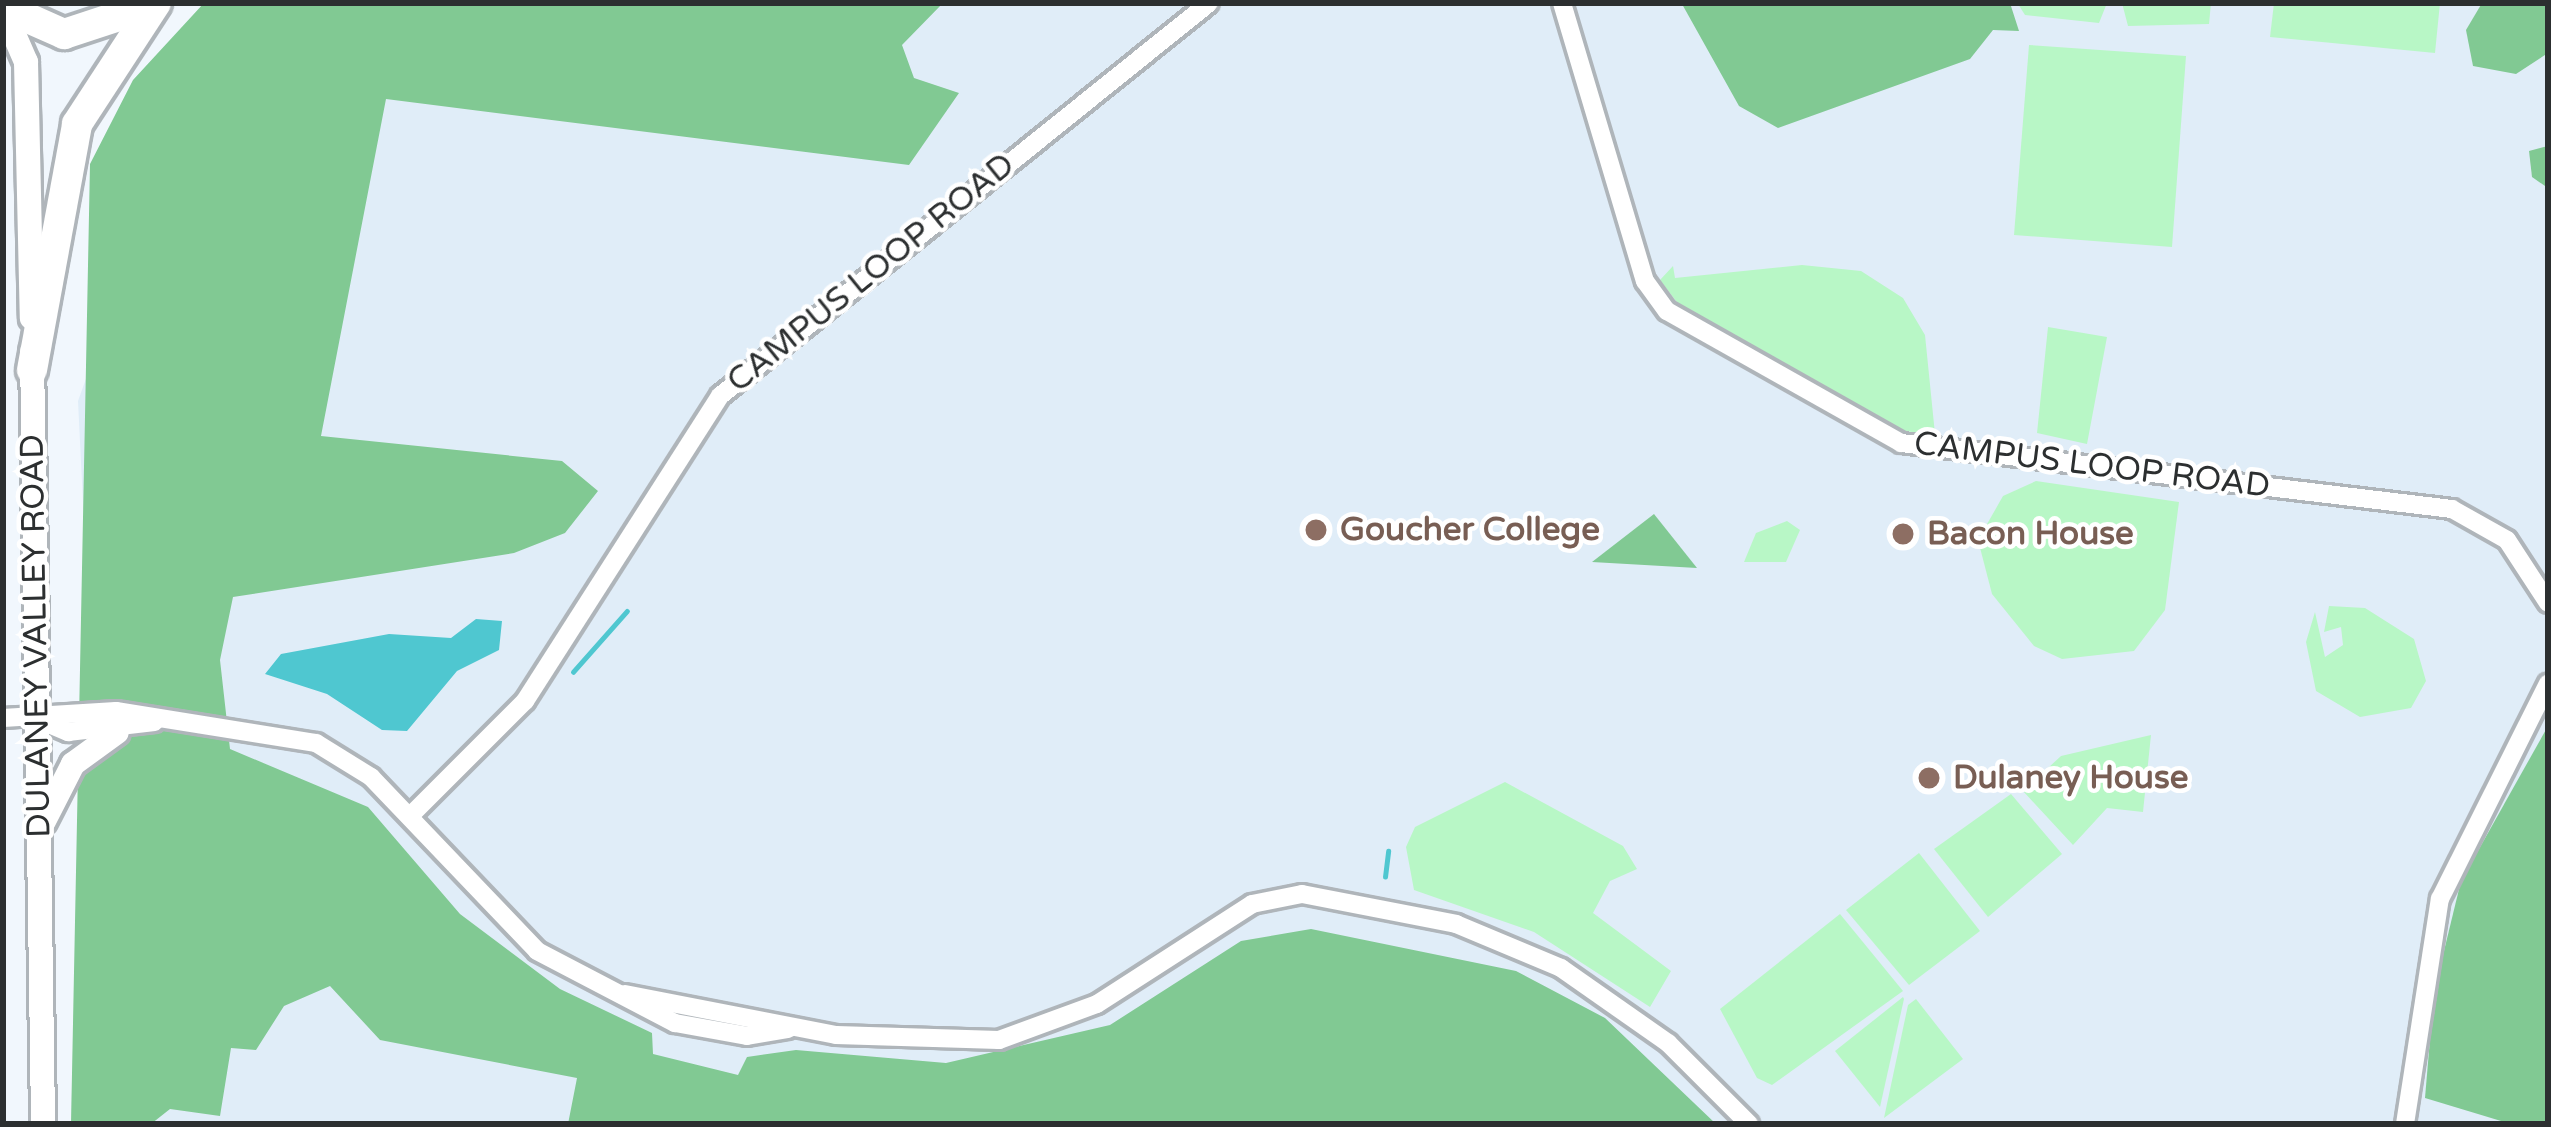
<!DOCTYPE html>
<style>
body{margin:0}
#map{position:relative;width:2551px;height:1127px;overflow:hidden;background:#f1f7fd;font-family:"Varela Round",sans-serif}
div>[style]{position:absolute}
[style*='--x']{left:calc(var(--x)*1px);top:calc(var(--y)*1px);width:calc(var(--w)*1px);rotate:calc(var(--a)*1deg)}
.built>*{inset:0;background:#e0edf8}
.green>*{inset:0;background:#b8f7c6}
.forest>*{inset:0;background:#81c993}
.water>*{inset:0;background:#4fc7d0}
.stream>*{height:4.5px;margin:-2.25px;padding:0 2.25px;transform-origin:2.25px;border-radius:2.25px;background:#4fc7d0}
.roads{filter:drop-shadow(3px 0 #afb5ba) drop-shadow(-3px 0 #afb5ba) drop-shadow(0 3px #afb5ba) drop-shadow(0 -3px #afb5ba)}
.minor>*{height:18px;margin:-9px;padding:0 9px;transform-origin:9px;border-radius:9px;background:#fff}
.major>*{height:24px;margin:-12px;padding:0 12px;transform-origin:12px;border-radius:12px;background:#fff}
.highway>*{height:30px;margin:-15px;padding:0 15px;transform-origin:15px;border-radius:15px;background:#fff}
.dots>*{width:33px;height:33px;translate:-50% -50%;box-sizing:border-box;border:6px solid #fff;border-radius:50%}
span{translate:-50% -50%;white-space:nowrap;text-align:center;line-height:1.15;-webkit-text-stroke:9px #fff;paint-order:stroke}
.street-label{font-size:33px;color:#2c2f30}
.education-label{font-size:33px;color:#785e54;font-weight:700}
.left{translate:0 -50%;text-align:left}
.frame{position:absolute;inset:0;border:6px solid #2c2f30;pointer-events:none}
</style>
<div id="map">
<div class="built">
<i style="clip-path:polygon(221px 3px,2548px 3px,2548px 1124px,71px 1124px,86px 564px,78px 401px)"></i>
</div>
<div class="green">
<i style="clip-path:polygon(2107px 3px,2099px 23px,2025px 15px,2018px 4px)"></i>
<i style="clip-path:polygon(2122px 3px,2211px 3px,2209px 24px,2128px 26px)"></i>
<i style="clip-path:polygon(2274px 3px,2440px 3px,2435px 53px,2270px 37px)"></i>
<i style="clip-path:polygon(2029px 45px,2186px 56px,2172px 247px,2014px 235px)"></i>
<i style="clip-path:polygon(1802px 265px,1861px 271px,1903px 298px,1925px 335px,1935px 434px,1890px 430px,1679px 305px,1660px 280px,1673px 266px,1675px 278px)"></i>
<i style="clip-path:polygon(2048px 327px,2107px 337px,2087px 444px,2037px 433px)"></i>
<i style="clip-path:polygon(2036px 481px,2179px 502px,2165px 610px,2134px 651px,2062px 659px,2034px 646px,1992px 594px,1978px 540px,2003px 496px)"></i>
<i style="clip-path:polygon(1787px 521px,1800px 530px,1786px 562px,1744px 562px,1756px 533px)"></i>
<i style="clip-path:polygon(2329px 606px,2365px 608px,2414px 639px,2426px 681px,2411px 708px,2360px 717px,2316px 691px,2306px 642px,2315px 612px,2325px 657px,2343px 645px,2341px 627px,2324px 632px)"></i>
<i style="clip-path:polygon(2151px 735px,2143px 812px,2107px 808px,2073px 845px,2023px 791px,2061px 756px)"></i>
<i style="clip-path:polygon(1505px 782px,1623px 846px,1637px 869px,1610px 881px,1593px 913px,1671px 971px,1650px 1007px,1534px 932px,1414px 890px,1406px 847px,1415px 827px)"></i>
<i style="clip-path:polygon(2011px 794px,2062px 854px,1988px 917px,1934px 849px)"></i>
<i style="clip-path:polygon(1919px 853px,1980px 931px,1909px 985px,1846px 910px)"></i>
<i style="clip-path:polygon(1840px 914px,1903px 991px,1772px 1085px,1757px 1078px,1720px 1009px)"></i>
<i style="clip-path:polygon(1903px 997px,1904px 999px,1880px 1107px,1835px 1051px)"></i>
<i style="clip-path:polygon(1916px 999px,1963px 1059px,1884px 1118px,1908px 1005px)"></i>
</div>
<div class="forest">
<i style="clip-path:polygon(204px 3px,943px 3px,902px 45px,914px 78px,959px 93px,909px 165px,386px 99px,321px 436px,562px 461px,598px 491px,565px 533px,514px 553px,233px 597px,220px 660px,230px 749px,368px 807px,460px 914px,560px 989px,652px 1033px,653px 1054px,738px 1075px,747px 1057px,796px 1050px,946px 1063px,1110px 1025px,1241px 941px,1311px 929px,1516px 971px,1605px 1018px,1716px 1124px,568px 1124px,577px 1078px,380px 1040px,330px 986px,284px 1006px,256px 1050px,231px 1048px,220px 1116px,170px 1109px,151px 1124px,71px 1124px,90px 164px,133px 80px)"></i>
<i style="clip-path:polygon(2010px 3px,2019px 31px,1993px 30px,1970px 59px,1778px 128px,1739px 106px,1682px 4px)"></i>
<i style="clip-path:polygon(2482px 3px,2548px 3px,2548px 53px,2516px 74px,2473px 66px,2466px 30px)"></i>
<i style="clip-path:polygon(2548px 146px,2548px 188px,2532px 177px,2529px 151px)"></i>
<i style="clip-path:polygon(1654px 514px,1697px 568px,1592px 562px)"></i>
<i style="clip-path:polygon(2548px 726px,2548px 1124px,2511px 1124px,2425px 1098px,2434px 992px,2461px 881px)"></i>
</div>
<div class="water">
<i style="clip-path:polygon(476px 619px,502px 621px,499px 650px,457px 671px,407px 731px,382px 730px,327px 694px,265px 674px,281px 654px,389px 634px,451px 638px)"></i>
</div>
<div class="stream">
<i style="--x:573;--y:672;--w:81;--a:-48.5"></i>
<i style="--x:1385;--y:877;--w:26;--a:-83"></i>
</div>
<div class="roads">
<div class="minor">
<i style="--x:1562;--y:3;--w:290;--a:73.4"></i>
<i style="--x:1645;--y:281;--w:37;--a:54"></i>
<i style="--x:1667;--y:311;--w:269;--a:29.4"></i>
<i style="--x:1901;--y:443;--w:555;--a:6.83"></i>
<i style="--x:2452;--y:509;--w:63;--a:29.4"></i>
<i style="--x:2507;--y:540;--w:75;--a:56.9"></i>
<i style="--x:3;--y:718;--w:113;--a:-3.5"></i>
<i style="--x:116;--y:711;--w:203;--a:9.1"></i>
<i style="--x:316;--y:743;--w:65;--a:31.7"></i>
<i style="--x:371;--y:777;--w:240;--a:46.3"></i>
<i style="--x:537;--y:951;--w:156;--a:27.6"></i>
<i style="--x:675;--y:1023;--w:73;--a:10.2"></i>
<i style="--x:747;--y:1036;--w:42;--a:-9.7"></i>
<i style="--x:37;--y:719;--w:34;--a:23"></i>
<i style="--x:68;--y:732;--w:87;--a:-6.6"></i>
<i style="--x:410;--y:816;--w:163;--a:-45"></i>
<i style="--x:525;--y:701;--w:362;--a:-57.4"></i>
<i style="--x:720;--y:396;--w:627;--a:-38.79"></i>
<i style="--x:625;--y:994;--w:215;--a:11"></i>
<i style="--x:836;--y:1035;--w:163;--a:1.8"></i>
<i style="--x:999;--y:1040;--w:104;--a:-20.2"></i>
<i style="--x:1097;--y:1004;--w:184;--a:-32.8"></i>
<i style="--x:1252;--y:904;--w:51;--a:-11.3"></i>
<i style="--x:1302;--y:894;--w:157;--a:11"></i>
<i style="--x:1456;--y:924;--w:114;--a:22.7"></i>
<i style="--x:1561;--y:968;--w:131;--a:35"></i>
<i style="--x:1668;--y:1043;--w:115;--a:45"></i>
<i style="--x:2405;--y:1124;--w:228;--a:-81.2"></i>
<i style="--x:2440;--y:899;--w:241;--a:-63.4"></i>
</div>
<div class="major">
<i style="--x:3;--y:9;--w:58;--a:66.5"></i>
<i style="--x:26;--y:62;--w:256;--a:88.7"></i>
<i style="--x:32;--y:352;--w:772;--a:89.18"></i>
<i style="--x:44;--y:821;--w:64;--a:-63"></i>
<i style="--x:73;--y:764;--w:54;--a:-36"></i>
</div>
<div class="highway">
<i style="--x:3;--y:7;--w:67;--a:23.9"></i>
<i style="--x:64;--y:34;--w:86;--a:-18.2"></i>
<i style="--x:32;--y:370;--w:250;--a:-79.6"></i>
<i style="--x:77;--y:124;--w:145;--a:-56.9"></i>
</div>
</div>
<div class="dots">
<i style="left:1316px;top:530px;background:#8d6e63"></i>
<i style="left:1903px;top:534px;background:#8d6e63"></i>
<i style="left:1929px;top:778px;background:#8d6e63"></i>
</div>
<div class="street-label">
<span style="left:871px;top:273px;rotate:-39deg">CAMPUS LOOP ROAD</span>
<span style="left:2092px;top:465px;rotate:7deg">CAMPUS LOOP ROAD</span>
<span style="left:36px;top:636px;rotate:-91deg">DULANEY VALLEY ROAD</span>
</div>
<div class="education-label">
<span class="left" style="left:1340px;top:530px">Goucher College</span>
<span class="left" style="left:1927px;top:534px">Bacon House</span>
<span class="left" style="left:1953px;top:778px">Dulaney House</span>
</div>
<div class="frame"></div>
</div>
